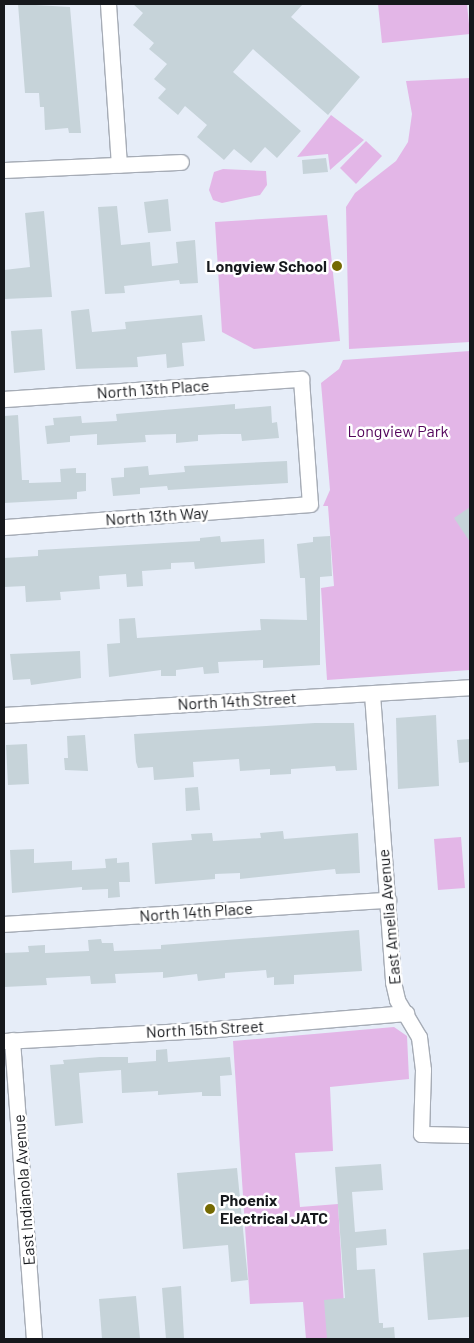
<!DOCTYPE html>
<style>
body{margin:0}
#map{position:relative;width:474px;height:1343px;overflow:hidden;background:#e6edf8;font-family:Barlow,sans-serif}
div>[style]{position:absolute}
[style*='--x']{left:calc(var(--x)*1px);top:calc(var(--y)*1px);width:calc(var(--w)*1px);rotate:calc(var(--a)*1deg)}
.green>*{inset:0;background:#e3b6e7}
.building>*{inset:0;background:#c6d3d9}
.roads{filter:drop-shadow(1px 0 #a6acb6) drop-shadow(-1px 0 #a6acb6) drop-shadow(0 1px #a6acb6) drop-shadow(0 -1px #a6acb6)}
.minor>*{height:15px;margin:-7.5px;padding:0 7.5px;transform-origin:7.5px;border-radius:7.5px;background:#fff}
.dots>*{width:14px;height:14px;translate:-50% -50%;box-sizing:border-box;border:2px solid #fff;border-radius:50%}
span{translate:-50% -50%;white-space:nowrap;text-align:center;line-height:1.15;-webkit-text-stroke:5px #fff;paint-order:stroke}
.poi-label{font-size:16px;color:#16181c;font-weight:700}
.right{translate:-100% -50%;text-align:right}
.left{translate:0 -50%;text-align:left}
.street-label{font-size:16px;color:#16181c}
.park-label{font-size:16px;color:#54065c}
.frame{position:absolute;inset:0;border:5px solid #16181c;pointer-events:none}
</style>
<div id="map">
<div class="green">
<i style="clip-path:polygon(378px 4px,467px 4px,470px 34px,382px 43px)"></i>
<i style="clip-path:polygon(470px 78px,470px 342px,349px 349px,346px 207px,355px 193px,396px 161px,408px 142px,412px 114px,406px 81px)"></i>
<i style="clip-path:polygon(331px 115px,364px 140px,330px 170px,328px 154px,297px 157px)"></i>
<i style="clip-path:polygon(366px 141px,382px 156px,356px 184px,340px 168px)"></i>
<i style="clip-path:polygon(223px 169px,266px 171px,267px 185px,260px 195px,222px 203px,213px 200px,209px 190px,214px 172px)"></i>
<i style="clip-path:polygon(327px 215px,340px 341px,254px 349px,222px 332px,215px 222px)"></i>
<i style="clip-path:polygon(470px 351px,470px 670px,327px 680px,321px 588px,334px 586px,328px 506px,323px 506px,330px 490px,321px 383px,339px 369px,343px 360px)"></i>
<i style="clip-path:polygon(461px 837px,465px 888px,438px 890px,434px 839px)"></i>
<i style="clip-path:polygon(394px 1027px,407px 1036px,409px 1079px,330px 1087px,333px 1151px,295px 1153px,300px 1207px,338px 1204px,346px 1339px,306px 1339px,303px 1302px,250px 1304px,233px 1041px)"></i>
</div>
<div class="building">
<i style="clip-path:polygon(18px 4px,70px 7px,81px 133px,69px 133px,68px 128px,45px 130px,44px 107px,40px 107px,39px 93px,25px 93px)"></i>
<i style="clip-path:polygon(133px 4px,303px 4px,291px 17px,360px 77px,328px 115px,253px 49px,233px 72px,301px 131px,277px 158px,265px 147px,251px 163px,234px 149px,224px 160px,197px 137px,207px 125px,185px 106px,178px 115px,158px 98px,166px 89px,154px 79px,167px 64px,149px 49px,154px 43px,133px 25px,143px 13px)"></i>
<i style="clip-path:polygon(326px 158px,328px 172px,303px 174px,302px 160px)"></i>
<i style="clip-path:polygon(168px 199px,171px 231px,148px 233px,144px 202px)"></i>
<i style="clip-path:polygon(117px 206px,121px 245px,150px 242px,152px 266px,178px 263px,176px 242px,195px 240px,198px 283px,180px 284px,179px 280px,124px 286px,125px 293px,105px 294px,98px 207px)"></i>
<i style="clip-path:polygon(44px 211px,52px 297px,4px 299px,4px 270px,30px 267px,25px 213px)"></i>
<i style="clip-path:polygon(89px 309px,92px 332px,126px 329px,125px 322px,202px 315px,205px 341px,182px 343px,184px 366px,167px 368px,166px 354px,137px 357px,138px 367px,76px 369px,71px 311px)"></i>
<i style="clip-path:polygon(42px 329px,45px 370px,14px 373px,11px 331px)"></i>
<i style="clip-path:polygon(235px 404px,235px 409px,271px 406px,272px 423px,277px 422px,279px 438px,242px 441px,241px 434px,222px 434px,198px 435px,198px 441px,176px 443px,176px 434px,145px 435px,146px 442px,97px 445px,97px 434px,70px 436px,70px 442px,47px 444px,45px 426px,54px 425px,53px 418px,81px 416px,82px 423px,117px 421px,116px 414px)"></i>
<i style="clip-path:polygon(18px 415px,22px 480px,29px 480px,29px 483px,61px 482px,60px 469px,76px 468px,76px 473px,86px 473px,86px 491px,77px 492px,77px 499px,4px 503px,4px 416px)"></i>
<i style="clip-path:polygon(287px 461px,288px 483px,168px 490px,167px 486px,140px 488px,140px 494px,113px 496px,111px 478px,124px 477px,124px 468px,148px 466px,149px 475px,185px 472px,184px 466px)"></i>
<i style="clip-path:polygon(470px 507px,470px 542px,454px 518px)"></i>
<i style="clip-path:polygon(220px 536px,221px 542px,264px 539px,265px 563px,195px 569px,194px 562px,171px 563px,171px 569px,142px 571px,143px 586px,127px 587px,126px 574px,99px 576px,100px 589px,60px 592px,61px 600px,26px 602px,25px 586px,4px 587px,4px 558px,38px 556px,38px 550px,200px 541px,200px 538px)"></i>
<i style="clip-path:polygon(330px 536px,332px 576px,320px 577px,320px 665px,263px 668px,263px 660px,218px 662px,219px 673px,204px 674px,203px 667px,176px 670px,176px 676px,161px 676px,161px 670px,109px 677px,107px 644px,120px 643px,119px 619px,135px 618px,137px 638px,261px 630px,260px 619px,307px 620px,305px 578px,300px 578px,297px 544px,313px 542px,313px 537px)"></i>
<i style="clip-path:polygon(80px 651px,81px 678px,31px 685px,30px 679px,13px 680px,10px 654px)"></i>
<i style="clip-path:polygon(436px 715px,439px 786px,398px 789px,396px 718px)"></i>
<i style="clip-path:polygon(315px 723px,354px 723px,357px 770px,336px 771px,335px 766px,291px 769px,291px 774px,270px 775px,270px 769px,240px 771px,239px 759px,193px 762px,194px 777px,154px 780px,153px 767px,138px 768px,136px 762px,134px 734px)"></i>
<i style="clip-path:polygon(85px 735px,88px 771px,65px 770px,64px 758px,68px 758px,67px 736px)"></i>
<i style="clip-path:polygon(470px 739px,470px 762px,459px 763px,457px 740px)"></i>
<i style="clip-path:polygon(27px 744px,29px 784px,8px 785px,6px 745px)"></i>
<i style="clip-path:polygon(198px 787px,200px 810px,186px 811px,185px 788px)"></i>
<i style="clip-path:polygon(283px 831px,284px 839px,358px 833px,360px 873px,336px 874px,335px 869px,240px 879px,240px 873px,215px 874px,215px 879px,155px 884px,152px 843px,192px 840px,191px 834px,212px 833px,213px 841px,261px 838px,260px 833px)"></i>
<i style="clip-path:polygon(34px 849px,34px 863px,72px 861px,72px 870px,106px 868px,105px 859px,117px 858px,117px 863px,129px 862px,130px 882px,119px 882px,120px 897px,108px 898px,108px 889px,82px 890px,82px 887px,12px 893px,10px 850px)"></i>
<i style="clip-path:polygon(359px 930px,362px 971px,294px 975px,294px 984px,274px 985px,274px 977px,267px 978px,266px 970px,225px 973px,225px 978px,198px 981px,197px 974px,163px 978px,163px 972px,115px 974px,116px 983px,91px 984px,90px 976px,46px 978px,47px 985px,4px 987px,4px 953px,29px 952px,28px 946px,45px 945px,45px 953px,89px 951px,88px 940px,101px 939px,102px 943px,113px 943px,114px 951px,161px 949px,161px 945px)"></i>
<i style="clip-path:polygon(167px 1049px,168px 1062px,230px 1057px,232px 1075px,220px 1076px,221px 1096px,202px 1096px,202px 1092px,158px 1095px,158px 1091px,122px 1093px,121px 1070px,79px 1073px,83px 1123px,55px 1126px,50px 1065px,64px 1064px,63px 1060px,100px 1057px,128px 1057px,128px 1063px,156px 1061px,156px 1050px)"></i>
<i style="clip-path:polygon(381px 1164px,383px 1190px,352px 1192px,355px 1232px,386px 1229px,387px 1245px,356px 1248px,357px 1270px,375px 1269px,379px 1323px,383px 1323px,383px 1328px,394px 1327px,395px 1339px,327px 1339px,324px 1300px,345px 1298px,335px 1167px)"></i>
<i style="clip-path:polygon(237px 1168px,248px 1280px,231px 1282px,228px 1245px,183px 1249px,177px 1173px)"></i>
<i style="clip-path:polygon(470px 1249px,469px 1317px,428px 1320px,423px 1253px)"></i>
<i style="clip-path:polygon(181px 1286px,184px 1338px,166px 1339px,162px 1288px)"></i>
<i style="clip-path:polygon(136px 1296px,140px 1339px,102px 1339px,99px 1299px)"></i>
</div>
<div class="roads">
<div class="minor">
<i style="--x:108;--y:4;--w:161;--a:86.1"></i>
<i style="--x:4;--y:170;--w:177;--a:-2.6"></i>
<i style="--x:4;--y:399;--w:298;--a:-3.9"></i>
<i style="--x:301;--y:379;--w:125;--a:85.9"></i>
<i style="--x:310;--y:504;--w:307;--a:175.7"></i>
<i style="--x:372;--y:694;--w:289;--a:85.8"></i>
<i style="--x:393;--y:982;--w:18;--a:77"></i>
<i style="--x:397;--y:1000;--w:43;--a:59.3"></i>
<i style="--x:419;--y:1037;--w:33;--a:83"></i>
<i style="--x:423;--y:1070;--w:64;--a:91.8"></i>
<i style="--x:421;--y:1134;--w:49;--a:1.2"></i>
<i style="--x:4;--y:715;--w:467;--a:-3.4"></i>
<i style="--x:4;--y:924;--w:385;--a:-3.6"></i>
<i style="--x:12;--y:1040;--w:300;--a:85.8"></i>
<i style="--x:4;--y:1041;--w:212;--a:-3.2"></i>
<i style="--x:216;--y:1029;--w:191;--a:-4.8"></i>
</div>
</div>
<div class="dots">
<i style="left:337px;top:266px;background:#756a02"></i>
<i style="left:210px;top:1209px;background:#756a02"></i>
</div>
<div class="poi-label">
<span class="right" style="left:327px;top:266px">Longview School</span>
<span class="left" style="left:220px;top:1209px">Phoenix<br>Electrical JATC</span>
</div>
<div class="street-label">
<span style="left:153px;top:389px;rotate:-4deg">North 13th Place</span>
<span style="left:157px;top:516px;rotate:-4deg">North 13th Way</span>
<span style="left:237px;top:701px;rotate:-3deg">North 14th Street</span>
<span style="left:196px;top:912px;rotate:-4deg">North 14th Place</span>
<span style="left:389px;top:917px;rotate:-95deg">East Amelia Avenue</span>
<span style="left:205px;top:1029px;rotate:-3deg">North 15th Street</span>
<span style="left:24px;top:1190px;rotate:-94deg">East Indianola Avenue</span>
</div>
<div class="park-label">
<span style="left:398px;top:431px">Longview Park</span>
</div>
<div class="frame"></div>
</div>
